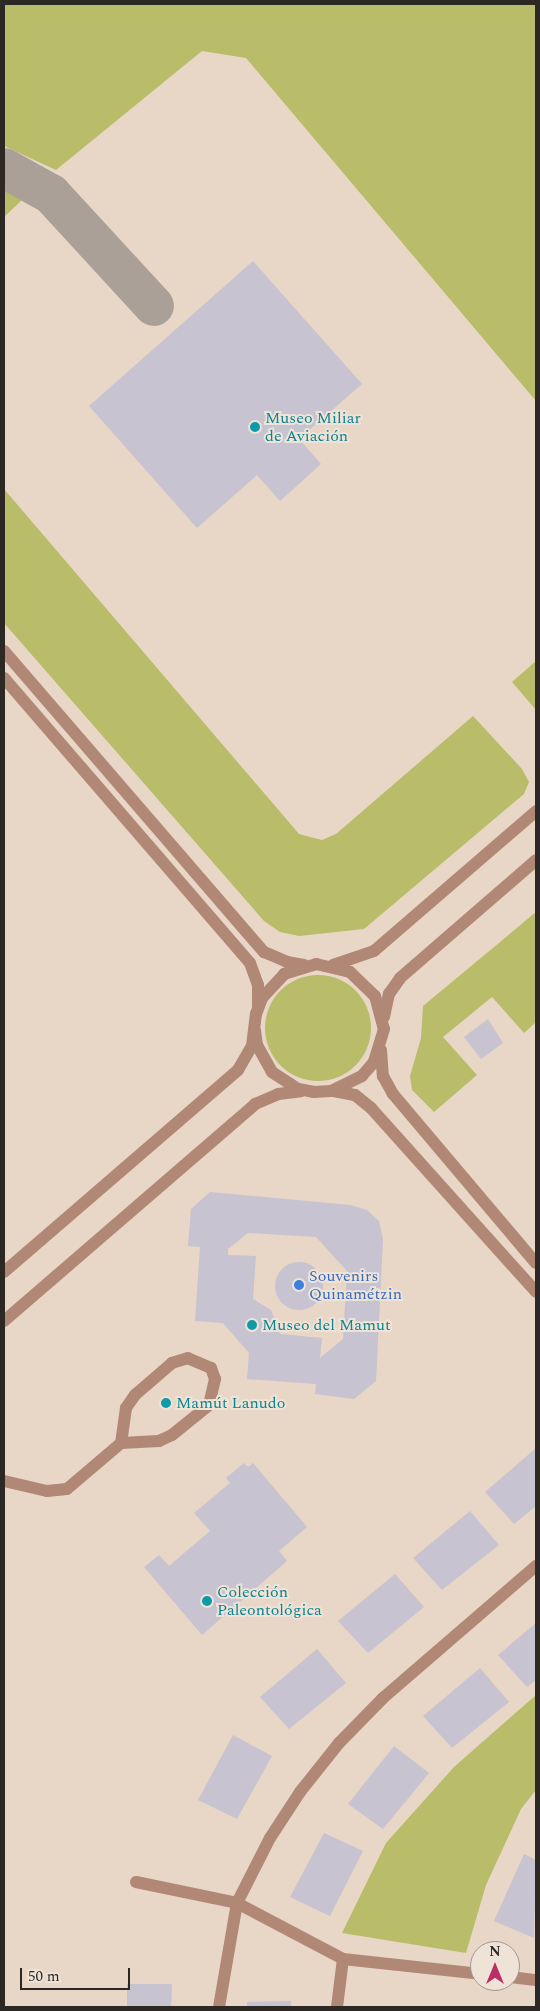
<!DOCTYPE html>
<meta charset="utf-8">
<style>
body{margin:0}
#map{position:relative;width:540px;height:2011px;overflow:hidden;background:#efe3d8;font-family:Spectral,serif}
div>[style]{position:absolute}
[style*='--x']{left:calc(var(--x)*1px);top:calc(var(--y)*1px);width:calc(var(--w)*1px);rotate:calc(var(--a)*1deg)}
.built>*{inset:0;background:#e8d6c6}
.green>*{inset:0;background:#b9bd69}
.round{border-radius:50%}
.taxiway>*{height:40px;margin:-20px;padding:0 20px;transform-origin:20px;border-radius:20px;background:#aaa098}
.building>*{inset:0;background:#c7c3d1}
.minor>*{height:12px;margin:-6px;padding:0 6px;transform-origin:6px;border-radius:6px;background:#b18776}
.dots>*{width:14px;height:14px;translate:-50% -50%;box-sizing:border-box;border:2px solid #efe3d8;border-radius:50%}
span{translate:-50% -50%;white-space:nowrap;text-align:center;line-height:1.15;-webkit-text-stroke:4px #efe3d8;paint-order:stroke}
.culture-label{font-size:16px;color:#0d838f}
.left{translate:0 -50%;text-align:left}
.shop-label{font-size:16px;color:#366cbe}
.frame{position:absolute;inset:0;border:5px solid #2d2824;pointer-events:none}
.north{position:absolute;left:470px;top:1941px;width:50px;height:50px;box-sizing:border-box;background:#efe3d8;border:1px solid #a19890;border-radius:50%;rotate:0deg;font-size:14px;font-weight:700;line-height:20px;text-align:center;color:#2d2824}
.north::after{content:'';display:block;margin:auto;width:18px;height:22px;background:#bb2f64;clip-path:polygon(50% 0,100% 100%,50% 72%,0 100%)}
.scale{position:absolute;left:20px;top:1968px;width:110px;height:22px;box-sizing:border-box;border:2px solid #2d2824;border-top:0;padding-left:6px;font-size:15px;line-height:18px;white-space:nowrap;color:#2d2824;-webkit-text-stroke:4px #efe3d8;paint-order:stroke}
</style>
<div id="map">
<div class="built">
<i style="clip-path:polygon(evenodd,4px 4px,536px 4px,536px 2007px,4px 2007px,4px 4px,480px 1951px,510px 1951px,510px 1981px,480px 1981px,480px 1951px)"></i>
</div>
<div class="green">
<i style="clip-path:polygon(4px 4px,536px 4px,536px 401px,246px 58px,202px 51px,56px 170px,4px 146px)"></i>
<i style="clip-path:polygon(4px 191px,23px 199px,4px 217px)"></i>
<i style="clip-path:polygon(4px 489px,299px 834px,322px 840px,336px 834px,473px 716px,522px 769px,529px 782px,524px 794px,364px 929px,299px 936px,280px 932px,264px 921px,4px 623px)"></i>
<i style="clip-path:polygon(536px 661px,536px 710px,512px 682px)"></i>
<i style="clip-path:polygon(536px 912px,536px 1022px,524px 1033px,492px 997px,443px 1037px,477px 1075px,434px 1112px,412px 1090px,410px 1076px,421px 1038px,423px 1006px)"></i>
<i class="round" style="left:265px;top:975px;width:106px;height:106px"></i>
<i style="clip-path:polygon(536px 1695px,536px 1790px,521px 1809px,486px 1885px,466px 1953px,342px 1933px,386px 1843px,454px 1767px)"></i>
</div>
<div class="taxiway">
<i style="--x:4;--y:168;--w:54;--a:29"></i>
<i style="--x:51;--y:194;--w:152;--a:47.4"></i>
</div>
<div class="building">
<i style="clip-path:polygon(253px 261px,362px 384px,299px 439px,321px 464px,280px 501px,257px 475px,197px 528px,89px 406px)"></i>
<i style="clip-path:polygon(488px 1019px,503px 1043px,481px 1059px,464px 1037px)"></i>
<i style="clip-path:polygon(evenodd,210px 1192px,350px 1205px,367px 1210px,379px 1221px,383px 1239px,376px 1381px,354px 1399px,315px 1394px,316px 1384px,247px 1379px,249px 1353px,223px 1323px,195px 1321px,200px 1247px,188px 1246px,191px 1209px,210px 1192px,248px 1233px,316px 1237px,347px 1271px,343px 1339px,320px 1358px,322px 1338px,280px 1334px,271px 1310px,253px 1299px,256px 1256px,228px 1255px,228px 1249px,248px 1233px)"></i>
<i class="round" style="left:275px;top:1262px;width:48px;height:48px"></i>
<i style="clip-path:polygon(536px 1448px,536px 1506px,514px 1524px,485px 1492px)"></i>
<i style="clip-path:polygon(244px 1463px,248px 1467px,253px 1463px,307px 1527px,279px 1551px,287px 1561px,202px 1635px,144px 1567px,159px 1555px,169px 1566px,210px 1531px,194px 1513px,230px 1483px,226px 1478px)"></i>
<i style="clip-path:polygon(470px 1511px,499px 1545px,442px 1590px,413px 1558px)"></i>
<i style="clip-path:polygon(395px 1574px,424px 1607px,368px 1653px,338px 1621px)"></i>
<i style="clip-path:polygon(536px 1623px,536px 1680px,527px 1687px,498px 1655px)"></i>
<i style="clip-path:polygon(317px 1649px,346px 1683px,289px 1729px,260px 1697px)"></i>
<i style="clip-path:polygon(480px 1668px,509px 1702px,452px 1748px,423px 1716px)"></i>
<i style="clip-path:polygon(233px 1735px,272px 1756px,237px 1819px,198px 1800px)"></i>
<i style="clip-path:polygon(394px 1746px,429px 1773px,383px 1829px,348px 1804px)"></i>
<i style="clip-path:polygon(324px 1833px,363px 1851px,330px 1916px,290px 1897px)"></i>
<i style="clip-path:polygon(524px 1854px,536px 1860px,534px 1938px,494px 1921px)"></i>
<i style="clip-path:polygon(127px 1984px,172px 1984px,171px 2007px,127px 2007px)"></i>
<i style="clip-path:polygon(291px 2001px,291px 2007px,247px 2007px,247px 2002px)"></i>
</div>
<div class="minor">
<i style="--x:4;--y:651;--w:398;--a:49.2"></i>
<i style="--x:264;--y:952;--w:25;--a:23"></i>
<i style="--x:287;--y:962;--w:17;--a:10"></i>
<i style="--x:4;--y:678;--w:376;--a:49.2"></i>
<i style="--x:250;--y:963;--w:23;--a:70"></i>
<i style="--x:258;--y:985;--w:20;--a:90"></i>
<i style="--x:333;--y:965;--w:43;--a:-18.9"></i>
<i style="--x:374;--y:951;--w:214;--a:-40.8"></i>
<i style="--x:384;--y:1017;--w:24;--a:-78"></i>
<i style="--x:389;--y:994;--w:19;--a:-55"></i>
<i style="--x:400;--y:978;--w:180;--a:-40.9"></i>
<i style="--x:381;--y:1050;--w:26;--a:86"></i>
<i style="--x:383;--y:1076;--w:21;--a:61"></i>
<i style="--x:393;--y:1094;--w:221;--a:49.8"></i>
<i style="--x:334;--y:1091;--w:21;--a:11"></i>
<i style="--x:355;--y:1095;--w:21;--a:39"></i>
<i style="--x:371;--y:1108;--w:247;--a:48.1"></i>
<i style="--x:4;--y:1272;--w:309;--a:-40.8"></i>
<i style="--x:238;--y:1070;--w:28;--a:-60"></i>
<i style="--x:252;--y:1046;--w:32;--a:-83"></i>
<i style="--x:256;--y:1014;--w:17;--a:-69"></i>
<i style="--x:262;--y:998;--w:33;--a:-47"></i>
<i style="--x:284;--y:974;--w:34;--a:-17"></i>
<i style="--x:316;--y:964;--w:35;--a:13"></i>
<i style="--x:350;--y:972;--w:35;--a:44"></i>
<i style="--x:375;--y:996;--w:34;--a:75"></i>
<i style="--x:384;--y:1029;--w:34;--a:107"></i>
<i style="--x:374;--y:1062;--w:18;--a:131"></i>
<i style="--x:362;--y:1076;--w:34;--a:154"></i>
<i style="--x:331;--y:1091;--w:17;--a:177"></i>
<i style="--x:314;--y:1092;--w:16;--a:-169"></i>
<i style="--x:298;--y:1089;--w:31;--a:-147"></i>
<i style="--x:272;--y:1072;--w:31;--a:-119"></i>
<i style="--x:257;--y:1045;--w:15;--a:-98"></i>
<i style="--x:4;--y:1321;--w:332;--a:-40.8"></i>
<i style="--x:255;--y:1104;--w:25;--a:-23"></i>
<i style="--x:278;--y:1094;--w:23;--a:-7"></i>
<i style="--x:4;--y:1481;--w:44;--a:13.1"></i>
<i style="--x:47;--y:1491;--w:20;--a:-6"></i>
<i style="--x:67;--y:1489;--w:71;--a:-40.4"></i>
<i style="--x:121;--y:1443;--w:38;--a:-3"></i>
<i style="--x:159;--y:1441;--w:14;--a:-25"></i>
<i style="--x:172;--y:1435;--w:48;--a:-39"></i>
<i style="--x:209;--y:1405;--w:27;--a:-77"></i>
<i style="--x:215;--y:1379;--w:12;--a:-110"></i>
<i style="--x:211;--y:1368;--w:25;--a:-157"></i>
<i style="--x:188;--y:1358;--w:17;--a:163"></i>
<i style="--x:172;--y:1363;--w:49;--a:139.1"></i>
<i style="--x:135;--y:1395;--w:16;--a:125"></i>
<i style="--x:126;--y:1408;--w:35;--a:98"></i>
<i style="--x:136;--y:1882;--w:103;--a:11.7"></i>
<i style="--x:237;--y:1903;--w:120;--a:27.8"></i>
<i style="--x:343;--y:1959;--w:138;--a:6.2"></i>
<i style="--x:510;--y:1977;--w:26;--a:7"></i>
<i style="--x:219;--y:2007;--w:106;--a:-80.2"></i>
<i style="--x:237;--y:1903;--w:73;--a:-63.1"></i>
<i style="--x:270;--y:1838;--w:55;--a:-56.9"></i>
<i style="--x:300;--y:1792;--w:63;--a:-51.5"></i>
<i style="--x:339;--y:1743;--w:63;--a:-45.6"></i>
<i style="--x:383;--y:1698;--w:202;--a:-40.8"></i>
<i style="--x:337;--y:2007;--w:48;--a:-82.9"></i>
</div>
<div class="dots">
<i style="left:255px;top:427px;background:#0f9aa8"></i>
<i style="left:299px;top:1285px;background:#3f7fe0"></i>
<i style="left:252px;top:1325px;background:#0f9aa8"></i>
<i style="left:166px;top:1403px;background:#0f9aa8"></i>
<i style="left:207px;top:1601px;background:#0f9aa8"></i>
</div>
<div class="culture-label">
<span class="left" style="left:265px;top:427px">Museo Miliar<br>de Aviación</span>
<span class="left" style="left:262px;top:1325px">Museo del Mamut</span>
<span class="left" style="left:176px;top:1403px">Mamút Lanudo</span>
<span class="left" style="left:217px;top:1601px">Colección<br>Paleontológica</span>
</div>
<div class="shop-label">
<span class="left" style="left:309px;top:1285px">Souvenirs<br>Quinamétzin</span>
</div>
<div class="frame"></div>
<div class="north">N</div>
<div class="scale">50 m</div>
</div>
